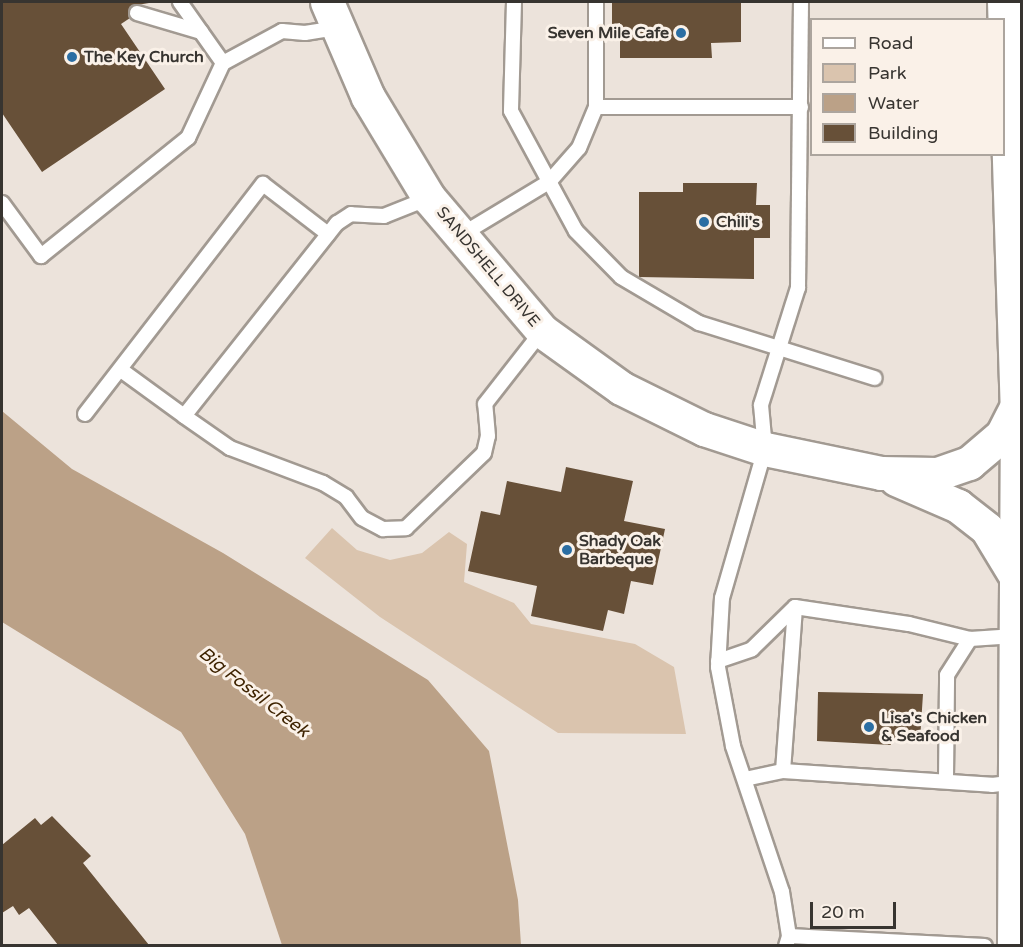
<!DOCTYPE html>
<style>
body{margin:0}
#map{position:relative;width:1023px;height:947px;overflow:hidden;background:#ece3db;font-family:"Varela Round",sans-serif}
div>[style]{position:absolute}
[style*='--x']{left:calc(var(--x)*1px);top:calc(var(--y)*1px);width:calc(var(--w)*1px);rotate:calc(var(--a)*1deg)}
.green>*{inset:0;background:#dac4ae}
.water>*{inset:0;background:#bba187}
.building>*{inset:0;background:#675038}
.roads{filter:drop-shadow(2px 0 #a29a92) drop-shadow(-2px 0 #a29a92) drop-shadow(0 2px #a29a92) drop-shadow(0 -2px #a29a92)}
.service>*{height:14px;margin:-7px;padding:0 7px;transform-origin:7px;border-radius:7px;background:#fff}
.tertiary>*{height:33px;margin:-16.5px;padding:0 16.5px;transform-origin:16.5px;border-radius:16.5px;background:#fff}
.secondary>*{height:33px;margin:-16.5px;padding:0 16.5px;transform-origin:16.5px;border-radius:16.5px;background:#fff}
.motorway>*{height:33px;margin:-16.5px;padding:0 16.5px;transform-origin:16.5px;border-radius:16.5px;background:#fff}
.dots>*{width:16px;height:16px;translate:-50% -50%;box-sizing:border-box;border:3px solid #faf1e8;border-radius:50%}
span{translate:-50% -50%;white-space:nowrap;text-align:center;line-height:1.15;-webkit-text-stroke:6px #faf1e8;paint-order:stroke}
.poi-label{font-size:16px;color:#373430;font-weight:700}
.right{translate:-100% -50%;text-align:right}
.left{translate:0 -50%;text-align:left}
.street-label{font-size:16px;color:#373430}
.water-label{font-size:18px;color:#3e2301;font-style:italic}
.frame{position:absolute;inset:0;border:3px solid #373430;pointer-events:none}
.legend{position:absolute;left:810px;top:18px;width:195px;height:138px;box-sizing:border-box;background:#faf1e8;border:2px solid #aca59e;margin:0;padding:8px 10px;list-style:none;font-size:18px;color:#373430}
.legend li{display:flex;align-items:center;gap:12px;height:30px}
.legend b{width:30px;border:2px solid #aca59e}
.scale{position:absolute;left:810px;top:902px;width:86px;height:27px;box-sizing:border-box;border:3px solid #373430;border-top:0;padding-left:8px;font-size:18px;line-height:21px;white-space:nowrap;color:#373430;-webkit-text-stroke:4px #faf1e8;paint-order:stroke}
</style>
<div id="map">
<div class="green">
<i style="clip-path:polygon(332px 528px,357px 550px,390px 560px,422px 553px,449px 532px,467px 544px,464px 582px,514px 603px,531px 624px,635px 644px,674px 667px,686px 734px,558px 733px,380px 617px,305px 558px)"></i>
</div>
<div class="water">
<i style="clip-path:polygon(2px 411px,72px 469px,223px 553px,428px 680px,489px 751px,518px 900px,521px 945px,282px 945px,245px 834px,181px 732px,2px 622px)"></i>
</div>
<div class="building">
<i style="clip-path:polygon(2px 2px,155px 2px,131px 6px,130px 18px,121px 24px,165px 89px,42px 172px,2px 113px)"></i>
<i style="clip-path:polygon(612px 2px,741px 2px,741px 42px,711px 43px,712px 58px,620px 58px,620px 23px,612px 24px)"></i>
<i style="clip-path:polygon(683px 183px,757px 183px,756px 205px,770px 205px,770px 238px,754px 238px,754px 279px,639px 277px,639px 192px,683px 192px)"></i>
<i style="clip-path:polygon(566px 467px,633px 481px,624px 521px,665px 529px,653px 585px,631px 581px,624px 614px,608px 610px,603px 631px,531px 616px,537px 586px,468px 571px,481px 511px,500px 515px,507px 481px,561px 492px)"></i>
<i style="clip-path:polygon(818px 692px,923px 694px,920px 740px,891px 738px,891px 745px,817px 741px)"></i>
<i style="clip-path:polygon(52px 816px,91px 856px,83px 863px,149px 945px,58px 945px,29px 908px,19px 915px,13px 906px,2px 913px,2px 845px,35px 818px,41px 825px)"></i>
</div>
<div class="roads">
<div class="service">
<i style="--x:514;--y:2;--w:109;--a:91.6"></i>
<i style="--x:511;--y:111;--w:136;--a:61.6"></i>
<i style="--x:576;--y:231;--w:64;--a:45.6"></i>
<i style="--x:621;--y:277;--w:91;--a:30.5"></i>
<i style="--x:699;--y:323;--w:184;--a:17.4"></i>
<i style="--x:137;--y:13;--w:67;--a:16.5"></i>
<i style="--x:223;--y:63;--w:67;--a:-28.5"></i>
<i style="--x:282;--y:31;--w:23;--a:5"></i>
<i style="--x:305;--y:33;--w:33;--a:-9"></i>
<i style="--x:596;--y:107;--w:205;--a:0"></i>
<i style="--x:429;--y:198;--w:48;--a:158.2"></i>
<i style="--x:384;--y:216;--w:33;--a:-177"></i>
<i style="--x:351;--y:214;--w:17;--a:147"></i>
<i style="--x:337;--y:223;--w:246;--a:128.4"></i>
<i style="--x:184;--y:416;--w:56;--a:34.8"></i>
<i style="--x:230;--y:448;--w:99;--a:20.6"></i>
<i style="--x:323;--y:483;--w:27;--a:31"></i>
<i style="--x:346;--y:497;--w:26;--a:53"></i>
<i style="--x:362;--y:518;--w:24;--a:28"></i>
<i style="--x:383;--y:529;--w:23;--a:-2"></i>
<i style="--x:406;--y:528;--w:108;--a:-43.9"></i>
<i style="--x:484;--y:453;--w:17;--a:-77"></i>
<i style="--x:488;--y:436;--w:32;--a:-95"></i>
<i style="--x:485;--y:404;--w:93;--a:-52"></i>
<i style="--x:2;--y:203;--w:66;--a:53.7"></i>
<i style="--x:41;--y:256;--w:189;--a:-38.8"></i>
<i style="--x:188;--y:138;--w:83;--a:-65"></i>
<i style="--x:223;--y:63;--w:75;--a:-125.2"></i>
<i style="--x:461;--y:235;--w:103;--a:-31.1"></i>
<i style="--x:549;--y:182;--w:45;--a:-48.6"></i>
<i style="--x:579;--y:148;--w:44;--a:-67.5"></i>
<i style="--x:596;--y:107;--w:105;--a:-90"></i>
<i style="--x:121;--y:370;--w:78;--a:36.1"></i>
<i style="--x:85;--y:414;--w:291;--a:-52.3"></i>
<i style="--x:263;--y:184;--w:82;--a:37.6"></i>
<i style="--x:718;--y:661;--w:36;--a:-19"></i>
<i style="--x:752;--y:649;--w:60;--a:-44.3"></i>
<i style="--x:795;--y:607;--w:115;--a:8.5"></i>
<i style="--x:909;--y:624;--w:63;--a:13.8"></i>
<i style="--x:970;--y:639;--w:45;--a:-3.8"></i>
<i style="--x:783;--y:771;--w:164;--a:-85.8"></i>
<i style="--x:946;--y:778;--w:103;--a:-89.4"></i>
<i style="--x:947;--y:675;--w:43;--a:-57.4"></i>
<i style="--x:745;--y:779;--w:39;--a:-12"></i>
<i style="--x:783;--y:771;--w:209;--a:3.8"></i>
<i style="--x:992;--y:785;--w:23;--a:-7"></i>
<i style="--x:789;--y:936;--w:196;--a:2.9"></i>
<i style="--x:786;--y:946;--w:10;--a:-73"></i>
<i style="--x:789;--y:936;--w:45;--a:-99"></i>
<i style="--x:782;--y:892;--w:154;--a:-108.6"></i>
<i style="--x:733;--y:746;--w:80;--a:-100.8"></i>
<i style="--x:718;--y:667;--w:69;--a:-86.7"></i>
<i style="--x:722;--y:598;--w:155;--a:-73.9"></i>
<i style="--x:765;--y:449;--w:44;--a:-95.2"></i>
<i style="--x:761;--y:405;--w:123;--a:-72.5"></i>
<i style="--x:798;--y:288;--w:286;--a:-89.4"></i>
</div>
<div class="tertiary">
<i style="--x:327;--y:2;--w:103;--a:66.7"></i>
<i style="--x:368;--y:97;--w:118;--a:58.9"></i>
<i style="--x:429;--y:198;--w:175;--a:49.6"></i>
<i style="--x:542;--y:331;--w:97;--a:35.8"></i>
<i style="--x:621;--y:388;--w:93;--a:26.3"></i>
<i style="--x:704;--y:429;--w:64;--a:18.2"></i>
<i style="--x:765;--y:449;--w:118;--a:11.7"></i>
<i style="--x:881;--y:473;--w:56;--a:1"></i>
<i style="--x:937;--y:474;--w:34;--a:-19"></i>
<i style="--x:969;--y:463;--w:43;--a:-40.3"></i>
<i style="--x:1002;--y:435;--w:34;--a:-63"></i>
<i style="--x:896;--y:479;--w:68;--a:23.5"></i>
<i style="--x:958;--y:506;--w:37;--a:38"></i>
<i style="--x:987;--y:529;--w:54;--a:58.7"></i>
</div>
<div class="secondary">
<i style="--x:1004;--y:2;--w:403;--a:88.2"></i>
<i style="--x:1017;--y:405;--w:541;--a:90.32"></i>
</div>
<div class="motorway">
<i style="--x:1004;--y:48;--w:33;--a:-57"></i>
</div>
</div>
<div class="dots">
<i style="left:681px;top:33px;background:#2b6ea3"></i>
<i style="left:72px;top:57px;background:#2b6ea3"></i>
<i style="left:704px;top:222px;background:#2b6ea3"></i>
<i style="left:567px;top:550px;background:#2b6ea3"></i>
<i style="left:869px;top:727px;background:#2b6ea3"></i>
</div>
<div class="poi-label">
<span class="right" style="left:669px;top:33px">Seven Mile Cafe</span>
<span class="left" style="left:84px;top:57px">The Key Church</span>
<span class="left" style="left:716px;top:222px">Chili's</span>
<span class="left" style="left:579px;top:550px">Shady Oak<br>Barbeque</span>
<span class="left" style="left:881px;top:727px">Lisa's Chicken<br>&amp; Seafood</span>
</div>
<div class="street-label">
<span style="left:488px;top:267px;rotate:50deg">SANDSHELL DRIVE</span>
</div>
<div class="water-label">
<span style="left:254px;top:692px;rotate:38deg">Big Fossil Creek</span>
</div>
<div class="frame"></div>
<ul class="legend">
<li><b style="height:8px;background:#fff"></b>Road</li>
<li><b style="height:16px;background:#dac4ae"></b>Park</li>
<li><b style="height:16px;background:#bba187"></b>Water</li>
<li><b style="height:16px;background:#675038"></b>Building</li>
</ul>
<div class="scale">20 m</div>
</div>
